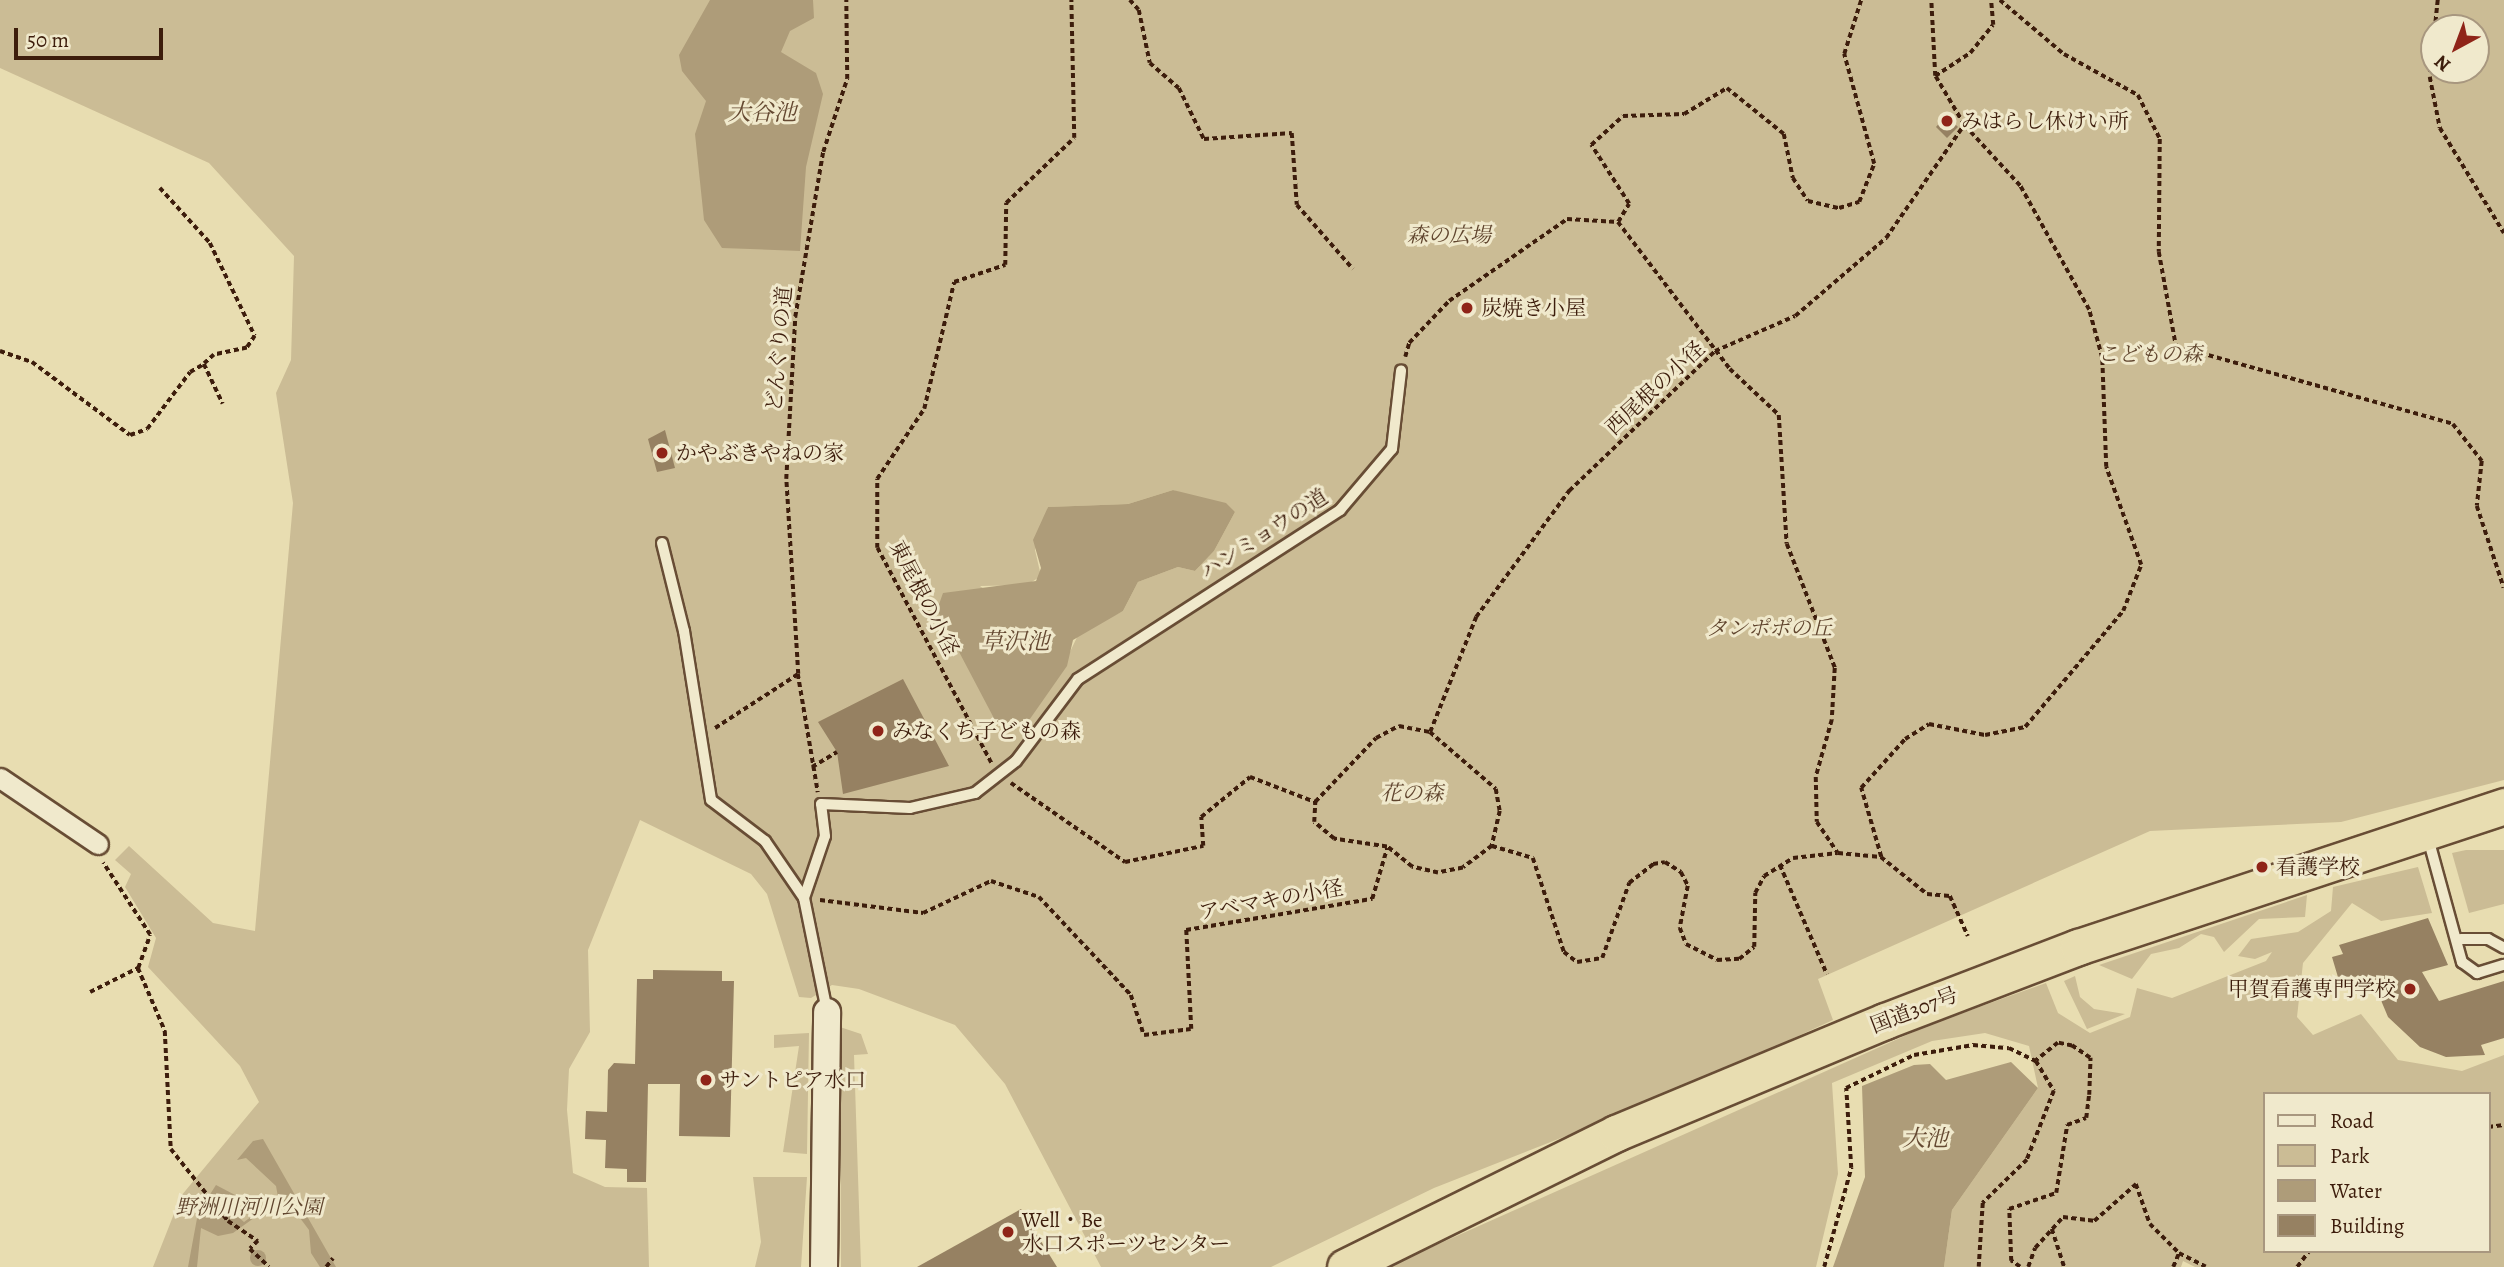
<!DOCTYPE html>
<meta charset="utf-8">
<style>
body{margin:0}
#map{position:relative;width:2504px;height:1267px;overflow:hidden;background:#e8ddb1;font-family:Alegreya,"Noto Serif JP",serif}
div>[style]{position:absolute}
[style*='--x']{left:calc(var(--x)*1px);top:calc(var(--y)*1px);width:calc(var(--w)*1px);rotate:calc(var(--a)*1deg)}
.green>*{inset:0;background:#cbbc95}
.water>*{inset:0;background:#ae9c79}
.round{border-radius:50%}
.building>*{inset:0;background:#968162}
.path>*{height:3.5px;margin-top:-1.75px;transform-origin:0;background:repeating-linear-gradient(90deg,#3d1d0c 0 5px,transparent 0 8.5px)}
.roads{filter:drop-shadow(2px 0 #684d35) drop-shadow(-2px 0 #684d35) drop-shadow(0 2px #684d35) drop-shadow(0 -2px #684d35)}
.lane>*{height:10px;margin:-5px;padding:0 5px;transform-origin:5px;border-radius:5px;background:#f0e9cc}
.street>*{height:19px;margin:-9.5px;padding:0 9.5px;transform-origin:9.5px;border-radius:9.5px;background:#f0e9cc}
.secondary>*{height:26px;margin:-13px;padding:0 13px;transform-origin:13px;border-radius:13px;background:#f0e9cc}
.highway>*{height:35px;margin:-17.5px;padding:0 17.5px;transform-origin:17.5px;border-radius:17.5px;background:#e8ddb1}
.dots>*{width:19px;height:19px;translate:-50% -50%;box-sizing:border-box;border:4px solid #f0e9cc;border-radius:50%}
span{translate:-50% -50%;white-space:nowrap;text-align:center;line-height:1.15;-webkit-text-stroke:6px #f0e9cc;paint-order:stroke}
.poi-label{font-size:21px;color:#3d1d0c}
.left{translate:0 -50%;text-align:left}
.right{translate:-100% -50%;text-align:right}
.park-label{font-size:21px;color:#60452e;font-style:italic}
.street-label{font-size:21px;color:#3d1d0c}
.water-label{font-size:23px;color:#654932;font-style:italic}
.legend{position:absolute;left:2263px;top:1092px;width:228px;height:161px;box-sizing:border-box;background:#f0e9cc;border:2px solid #a8977f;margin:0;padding:9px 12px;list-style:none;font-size:21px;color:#3d1d0c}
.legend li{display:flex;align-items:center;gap:14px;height:35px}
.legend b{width:35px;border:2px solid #a8977f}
.north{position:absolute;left:2420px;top:14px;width:70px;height:70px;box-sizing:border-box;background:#f0e9cc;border:2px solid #a8977f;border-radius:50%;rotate:221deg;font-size:19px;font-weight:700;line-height:28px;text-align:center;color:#3d1d0c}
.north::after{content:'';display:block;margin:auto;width:24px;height:32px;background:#8f2418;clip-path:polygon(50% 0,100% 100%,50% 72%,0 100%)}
.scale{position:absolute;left:14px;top:28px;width:149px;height:32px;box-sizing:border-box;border:4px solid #3d1d0c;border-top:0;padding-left:9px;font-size:21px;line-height:24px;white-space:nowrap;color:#3d1d0c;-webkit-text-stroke:5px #f0e9cc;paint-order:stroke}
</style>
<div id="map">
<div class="green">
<i style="clip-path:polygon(evenodd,0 0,2504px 0,2504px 780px,2341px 822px,2150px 831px,1818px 979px,1833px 1020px,1665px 1097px,1434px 1188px,1271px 1267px,1101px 1267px,1005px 1084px,955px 1025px,859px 989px,832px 985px,811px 998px,799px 997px,767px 894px,751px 874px,640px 820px,588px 950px,590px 1032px,569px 1069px,567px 1110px,573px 1173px,605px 1187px,647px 1188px,649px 1267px,153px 1267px,181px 1196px,259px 1102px,240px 1066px,148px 967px,156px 938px,125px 887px,131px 874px,115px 860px,129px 846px,213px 923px,255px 931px,293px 503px,276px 393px,291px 360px,294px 256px,209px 163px,0 68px,0 0,2434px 28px,2476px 28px,2476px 70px,2434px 70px,2434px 28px,0 0,1173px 490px,1235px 512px,1214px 551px,1195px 571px,1178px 567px,1138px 582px,1123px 611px,1079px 633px,1069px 654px,980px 586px,1027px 585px,1041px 576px,1035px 550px,1048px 507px,1128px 504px,1173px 490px)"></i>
<i style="clip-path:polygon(2466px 850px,2504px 850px,2504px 904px,2469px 913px,2452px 853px)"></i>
<i style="clip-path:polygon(evenodd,2418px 867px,2432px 913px,2381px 921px,2352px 903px,2303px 963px,2297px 1017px,2313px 1035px,2361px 1014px,2398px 1060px,2462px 1071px,2504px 1055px,2504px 1267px,2195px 1267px,2183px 1261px,2181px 1267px,1944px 1267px,1952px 1210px,2038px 1088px,2029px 1046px,1985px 1033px,1932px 1041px,1832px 1083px,1838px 1174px,1816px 1267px,1387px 1267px,1929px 1025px,2046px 983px,2058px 1013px,2090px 1033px,2130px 1017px,2137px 988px,2172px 998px,2266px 961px,2272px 952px,2255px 959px,2238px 956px,2251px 939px,2298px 932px,2331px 911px,2333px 887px,2418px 867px,2264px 1094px,2488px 1094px,2488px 1251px,2264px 1251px,2264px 1094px)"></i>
<i style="clip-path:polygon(2307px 895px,2305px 917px,2259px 919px,2224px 952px,2214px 937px,2201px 934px,2179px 948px,2151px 954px,2132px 979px,2099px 965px)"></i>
<i style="clip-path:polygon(2075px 976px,2080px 997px,2094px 1009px,2125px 1014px,2087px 1029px,2064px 981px)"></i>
<i style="clip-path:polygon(840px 1027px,861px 1034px,868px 1054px,854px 1055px,861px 1267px,841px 1267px)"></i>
<i style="clip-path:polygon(809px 1033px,807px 1154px,783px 1152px,799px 1046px,774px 1048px,774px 1035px)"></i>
<i style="clip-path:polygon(753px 1177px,807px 1177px,801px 1267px,755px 1267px,761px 1242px)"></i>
</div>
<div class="water">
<i style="clip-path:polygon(710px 0,813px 0,814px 18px,790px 31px,781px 52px,816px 73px,823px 94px,806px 167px,800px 251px,722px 248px,704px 220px,695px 134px,706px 101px,682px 71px,679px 55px)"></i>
<i style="clip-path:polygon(1173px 490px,1226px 503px,1235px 512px,1214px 551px,1195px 571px,1178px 567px,1138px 582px,1123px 611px,1073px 640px,1067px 666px,1025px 726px,997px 724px,937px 610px,943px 593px,1036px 581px,1041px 568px,1033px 540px,1048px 507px,1128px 504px)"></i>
<i style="clip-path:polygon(2011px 1062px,2038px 1088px,1952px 1210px,1944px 1267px,1833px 1267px,1865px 1177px,1862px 1086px,1914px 1065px,1930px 1064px,1946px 1080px)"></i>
<i style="clip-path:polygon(263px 1139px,336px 1267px,320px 1267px,311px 1253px,309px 1230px,288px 1202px,276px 1202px,233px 1233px,218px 1236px,201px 1228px,197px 1267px,188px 1267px,198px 1213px,216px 1185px,237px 1196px,229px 1209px,244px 1222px,278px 1197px,276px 1186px,246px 1158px,237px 1160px,253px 1141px)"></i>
<i class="round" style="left:250px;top:1250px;width:16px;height:16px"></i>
</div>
<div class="building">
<i style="clip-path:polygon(1946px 115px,1958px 127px,1947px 138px,1936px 127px)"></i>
<i style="clip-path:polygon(665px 430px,675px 468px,657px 472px,648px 439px)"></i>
<i style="clip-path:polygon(903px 679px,949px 766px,843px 794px,837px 752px,818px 722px)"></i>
<i style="clip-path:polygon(2428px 918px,2448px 965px,2422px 972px,2439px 1001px,2504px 981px,2504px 1038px,2481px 1045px,2485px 1055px,2446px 1057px,2420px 1047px,2388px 1017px,2375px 986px,2355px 992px,2352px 982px,2340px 984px,2332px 957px,2343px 954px,2339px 945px)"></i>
<i style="clip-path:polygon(653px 970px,722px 971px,722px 981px,734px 981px,730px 1137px,679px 1136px,680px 1084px,648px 1084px,646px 1182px,627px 1182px,627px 1169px,605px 1168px,606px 1140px,585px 1139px,586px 1111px,607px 1112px,608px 1070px,614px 1063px,635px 1064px,637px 979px,653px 979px)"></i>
<i style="clip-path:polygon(1021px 1209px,1057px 1267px,917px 1267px)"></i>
</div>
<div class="path">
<i style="--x:1130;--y:0;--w:13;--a:48"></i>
<i style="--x:1139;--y:10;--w:54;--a:78.3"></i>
<i style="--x:1150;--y:63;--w:38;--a:41"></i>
<i style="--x:1179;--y:88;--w:57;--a:63.9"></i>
<i style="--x:1204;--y:139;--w:88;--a:-3.9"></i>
<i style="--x:1292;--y:133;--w:72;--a:86"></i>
<i style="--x:1297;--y:205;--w:85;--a:48.8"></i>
<i style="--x:2000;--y:0;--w:84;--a:40.2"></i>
<i style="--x:2064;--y:54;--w:85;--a:29"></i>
<i style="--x:2138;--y:95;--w:49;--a:63.4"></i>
<i style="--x:2160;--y:139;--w:113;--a:90.5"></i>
<i style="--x:2159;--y:252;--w:96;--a:79.7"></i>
<i style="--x:2176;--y:346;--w:288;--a:15.7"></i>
<i style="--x:2453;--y:424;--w:47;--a:51.9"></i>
<i style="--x:2482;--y:461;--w:45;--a:96.3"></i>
<i style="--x:2477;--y:506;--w:86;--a:71.8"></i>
<i style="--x:2438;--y:0;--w:77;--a:95.9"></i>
<i style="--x:2430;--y:77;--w:52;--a:78.9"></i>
<i style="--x:2440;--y:128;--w:123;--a:58.6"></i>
<i style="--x:1935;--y:76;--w:42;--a:-33.3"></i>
<i style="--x:1970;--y:53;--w:36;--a:-51"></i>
<i style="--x:1993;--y:25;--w:25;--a:-95"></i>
<i style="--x:160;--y:188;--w:74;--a:47.7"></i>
<i style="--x:210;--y:243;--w:103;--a:64.2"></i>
<i style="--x:255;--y:336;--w:14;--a:124"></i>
<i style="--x:247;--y:348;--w:34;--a:168"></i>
<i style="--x:214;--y:355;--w:13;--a:138"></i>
<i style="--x:1618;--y:222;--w:185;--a:52.7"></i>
<i style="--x:1730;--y:369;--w:67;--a:43.2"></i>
<i style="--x:1779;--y:415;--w:129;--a:86.5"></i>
<i style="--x:1787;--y:544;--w:133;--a:68.8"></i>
<i style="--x:1835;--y:668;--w:52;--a:93.3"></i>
<i style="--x:1832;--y:720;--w:59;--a:105.7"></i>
<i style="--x:1816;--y:777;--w:45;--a:88.7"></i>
<i style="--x:1817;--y:822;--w:37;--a:56"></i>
<i style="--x:1838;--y:853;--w:43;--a:5.3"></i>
<i style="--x:1881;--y:857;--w:59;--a:38.8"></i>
<i style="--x:1927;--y:894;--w:23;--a:5"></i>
<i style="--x:1950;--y:896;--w:44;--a:65.8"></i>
<i style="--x:1618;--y:222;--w:21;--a:-59"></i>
<i style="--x:1629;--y:204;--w:70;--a:-122.8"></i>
<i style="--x:1591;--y:145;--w:43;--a:-42.2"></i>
<i style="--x:1623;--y:116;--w:61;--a:-1.9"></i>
<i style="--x:1684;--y:114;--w:50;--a:-31.2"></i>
<i style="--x:1727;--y:88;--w:73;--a:38.9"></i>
<i style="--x:1784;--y:134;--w:45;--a:78.4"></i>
<i style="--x:1793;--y:178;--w:27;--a:57"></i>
<i style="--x:1808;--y:201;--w:32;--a:13"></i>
<i style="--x:1839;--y:208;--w:21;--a:-17"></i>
<i style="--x:1859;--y:202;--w:41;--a:-68.5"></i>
<i style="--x:1874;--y:164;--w:114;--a:-105.3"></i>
<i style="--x:1844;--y:54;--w:57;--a:-72.5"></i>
<i style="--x:0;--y:351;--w:34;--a:19"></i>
<i style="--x:32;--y:362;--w:122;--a:36.7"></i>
<i style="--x:130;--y:435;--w:18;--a:-19"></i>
<i style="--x:147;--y:429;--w:71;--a:-53"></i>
<i style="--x:190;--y:372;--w:16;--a:-30"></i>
<i style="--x:204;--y:364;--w:44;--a:64.6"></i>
<i style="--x:1405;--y:357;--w:15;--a:-74"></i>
<i style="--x:1409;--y:343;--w:58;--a:-46.4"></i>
<i style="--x:1449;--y:301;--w:144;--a:-34.8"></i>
<i style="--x:1567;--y:219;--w:51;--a:3.4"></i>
<i style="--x:798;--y:674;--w:120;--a:80.4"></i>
<i style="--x:715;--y:728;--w:99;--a:-33"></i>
<i style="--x:798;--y:674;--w:195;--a:-93.5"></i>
<i style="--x:786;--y:479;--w:162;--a:-86.8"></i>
<i style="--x:795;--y:317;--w:167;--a:-80.4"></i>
<i style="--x:823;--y:152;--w:77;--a:-71.8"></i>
<i style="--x:847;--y:79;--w:79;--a:-90.7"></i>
<i style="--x:1430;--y:732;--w:124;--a:-68.2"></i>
<i style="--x:1476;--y:617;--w:157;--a:-53.6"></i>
<i style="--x:1569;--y:491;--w:202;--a:-43.8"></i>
<i style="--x:1715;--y:351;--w:87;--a:-23.6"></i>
<i style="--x:1795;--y:316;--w:120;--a:-40.6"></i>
<i style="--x:1886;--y:238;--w:137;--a:-55.4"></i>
<i style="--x:991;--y:763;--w:243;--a:-117.9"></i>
<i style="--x:877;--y:548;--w:69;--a:-90"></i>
<i style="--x:877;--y:479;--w:84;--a:-56.1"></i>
<i style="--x:924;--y:409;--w:130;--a:-76.7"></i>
<i style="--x:954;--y:282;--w:54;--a:-18.4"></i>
<i style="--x:1005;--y:265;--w:62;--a:-89.1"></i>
<i style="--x:1006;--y:203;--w:94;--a:-43.7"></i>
<i style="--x:1074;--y:138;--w:138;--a:-91.2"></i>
<i style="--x:812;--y:767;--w:29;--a:-31"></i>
<i style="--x:1011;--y:783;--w:139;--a:34.7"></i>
<i style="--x:1125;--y:862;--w:80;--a:-11.6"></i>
<i style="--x:1203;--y:846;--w:29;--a:-94"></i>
<i style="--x:1201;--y:817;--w:63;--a:-39.2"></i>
<i style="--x:1250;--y:777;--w:70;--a:21"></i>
<i style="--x:1492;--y:846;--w:36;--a:143"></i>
<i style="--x:1463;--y:868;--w:25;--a:169"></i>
<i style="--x:1438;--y:873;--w:27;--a:-167"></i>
<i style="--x:1412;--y:867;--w:32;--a:-141"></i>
<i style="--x:1387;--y:847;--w:54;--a:-171.4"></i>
<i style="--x:1334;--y:839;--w:26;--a:-140"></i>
<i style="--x:1314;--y:822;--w:20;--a:-87"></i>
<i style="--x:1315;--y:802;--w:88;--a:-46.4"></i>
<i style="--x:1376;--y:738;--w:26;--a:-28"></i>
<i style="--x:1399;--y:726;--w:32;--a:11"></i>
<i style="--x:1430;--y:732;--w:87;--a:40.8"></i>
<i style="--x:1496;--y:789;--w:22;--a:80"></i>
<i style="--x:1500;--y:811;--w:36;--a:103"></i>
<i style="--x:1492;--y:846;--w:43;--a:16.3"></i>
<i style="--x:1533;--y:858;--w:99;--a:71.7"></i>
<i style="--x:1564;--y:952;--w:16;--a:38"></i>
<i style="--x:1577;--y:962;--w:25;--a:-9"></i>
<i style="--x:1602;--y:958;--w:80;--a:-70.2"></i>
<i style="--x:1629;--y:883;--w:31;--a:-38"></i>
<i style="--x:1653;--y:864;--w:12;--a:-9"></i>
<i style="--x:1665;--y:862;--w:19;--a:32"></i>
<i style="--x:1681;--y:872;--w:16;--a:63"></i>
<i style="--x:1688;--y:886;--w:43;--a:100.8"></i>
<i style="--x:1680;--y:928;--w:17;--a:69"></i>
<i style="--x:1686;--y:944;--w:35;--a:27"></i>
<i style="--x:1717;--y:960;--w:22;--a:-3"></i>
<i style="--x:1739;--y:959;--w:19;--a:-39"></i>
<i style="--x:1754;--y:947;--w:54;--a:-88.9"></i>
<i style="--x:1755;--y:893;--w:19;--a:-62"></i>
<i style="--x:1764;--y:876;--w:34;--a:-32"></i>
<i style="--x:1793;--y:858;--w:45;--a:-6.3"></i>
<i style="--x:1881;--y:857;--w:72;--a:-106.2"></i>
<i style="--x:1861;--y:788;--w:66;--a:-48.1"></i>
<i style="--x:1905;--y:739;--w:28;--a:-32"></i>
<i style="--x:1929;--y:724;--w:57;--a:11.1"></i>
<i style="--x:1985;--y:735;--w:41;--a:-11.3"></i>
<i style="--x:2025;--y:727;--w:152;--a:-49.8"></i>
<i style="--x:2123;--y:611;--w:49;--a:-68.6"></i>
<i style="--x:2141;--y:565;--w:104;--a:-109.7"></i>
<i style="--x:2106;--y:467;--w:109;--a:-92.1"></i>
<i style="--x:2102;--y:358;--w:50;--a:-105.2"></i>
<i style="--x:2089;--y:310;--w:142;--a:-119.1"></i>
<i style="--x:2020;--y:186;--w:83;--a:-132.6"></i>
<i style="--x:1964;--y:125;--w:57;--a:-120.6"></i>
<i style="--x:1935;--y:76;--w:76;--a:-93"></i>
<i style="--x:1780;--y:865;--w:119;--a:66.7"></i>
<i style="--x:820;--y:900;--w:104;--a:7.2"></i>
<i style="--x:923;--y:913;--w:75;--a:-25.2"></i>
<i style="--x:991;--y:881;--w:51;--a:18.4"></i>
<i style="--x:1039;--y:897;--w:134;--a:46.8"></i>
<i style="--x:1131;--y:995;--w:42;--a:72"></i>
<i style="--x:1144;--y:1035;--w:47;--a:-7.3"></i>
<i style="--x:1191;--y:1029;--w:99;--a:-92.9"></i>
<i style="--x:1186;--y:930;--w:189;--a:-9.5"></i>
<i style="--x:1372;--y:899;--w:53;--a:-73.6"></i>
<i style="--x:138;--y:968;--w:69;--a:66.8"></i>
<i style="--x:165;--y:1031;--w:118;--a:87.1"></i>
<i style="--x:171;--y:1149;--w:92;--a:51.6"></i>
<i style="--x:228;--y:1221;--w:36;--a:34"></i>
<i style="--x:258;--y:1241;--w:11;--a:135"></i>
<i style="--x:250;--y:1249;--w:26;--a:43"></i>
<i style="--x:90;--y:992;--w:54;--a:-26.6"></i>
<i style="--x:138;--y:968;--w:35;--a:-70"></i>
<i style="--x:150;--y:935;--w:86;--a:-123.1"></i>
<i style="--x:2488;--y:1127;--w:16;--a:-7"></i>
<i style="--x:2052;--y:1229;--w:40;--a:72"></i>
<i style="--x:326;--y:1267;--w:11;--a:-52"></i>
<i style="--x:1824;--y:1267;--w:103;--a:-74.7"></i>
<i style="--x:1851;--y:1168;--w:80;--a:-93.6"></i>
<i style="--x:1846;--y:1088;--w:76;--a:-25.9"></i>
<i style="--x:1914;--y:1055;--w:60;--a:-9.6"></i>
<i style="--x:1973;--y:1045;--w:36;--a:5"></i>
<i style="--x:2009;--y:1048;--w:30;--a:26"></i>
<i style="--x:2036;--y:1061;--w:35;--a:59"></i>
<i style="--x:2054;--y:1091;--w:74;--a:111.4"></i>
<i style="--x:2027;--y:1160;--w:62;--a:135.7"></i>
<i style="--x:1983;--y:1203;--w:64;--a:93.6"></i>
<i style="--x:2020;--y:1267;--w:11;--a:-146"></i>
<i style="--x:2011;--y:1261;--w:52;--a:-92.2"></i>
<i style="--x:2009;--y:1209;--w:50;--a:-18.8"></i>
<i style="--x:2056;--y:1193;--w:69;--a:-80.8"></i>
<i style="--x:2067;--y:1125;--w:20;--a:-20"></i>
<i style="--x:2086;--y:1118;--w:23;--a:-83"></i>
<i style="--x:2089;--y:1095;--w:37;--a:-88"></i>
<i style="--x:2090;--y:1058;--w:22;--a:-146"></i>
<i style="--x:2072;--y:1046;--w:14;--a:-168"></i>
<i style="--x:2058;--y:1043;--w:28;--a:141"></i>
<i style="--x:2028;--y:1267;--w:20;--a:-70"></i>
<i style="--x:2035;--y:1248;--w:42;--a:-47.9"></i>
<i style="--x:2063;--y:1217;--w:31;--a:7"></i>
<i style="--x:2094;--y:1221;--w:56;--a:-41.4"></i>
<i style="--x:2136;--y:1184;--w:42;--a:70.7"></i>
<i style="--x:2150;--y:1224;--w:41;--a:45"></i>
<i style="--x:2173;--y:1267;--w:15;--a:-67"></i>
<i style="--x:2179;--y:1253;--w:30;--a:27"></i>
<i style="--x:2297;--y:1267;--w:20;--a:-53"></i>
</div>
<div class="roads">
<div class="lane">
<i style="--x:662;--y:543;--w:91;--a:76"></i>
<i style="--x:684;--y:631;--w:171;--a:80.9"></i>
<i style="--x:711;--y:800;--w:68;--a:37.2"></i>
<i style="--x:765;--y:841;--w:69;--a:55.6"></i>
<i style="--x:804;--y:898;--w:65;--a:-71.3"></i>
<i style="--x:825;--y:836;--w:32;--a:-97"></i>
<i style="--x:821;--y:804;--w:89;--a:2.6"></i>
<i style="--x:910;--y:808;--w:67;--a:-13"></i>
<i style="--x:975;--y:793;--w:52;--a:-38"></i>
<i style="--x:1016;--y:761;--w:103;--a:-52.9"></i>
<i style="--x:1078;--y:679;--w:312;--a:-32.8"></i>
<i style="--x:1340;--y:510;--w:80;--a:-49.6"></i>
<i style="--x:1392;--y:449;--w:79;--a:-83.4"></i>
<i style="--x:2428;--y:838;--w:129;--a:74.7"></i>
<i style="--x:2462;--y:962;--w:19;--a:36"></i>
<i style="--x:2477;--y:973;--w:28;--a:-17"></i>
<i style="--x:804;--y:898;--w:115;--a:78.5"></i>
<i style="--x:2461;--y:939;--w:27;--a:0"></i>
<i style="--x:2488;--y:939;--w:18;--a:29"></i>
</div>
<div class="street">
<i style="--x:0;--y:778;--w:118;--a:34"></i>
</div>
<div class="secondary">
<i style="--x:824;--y:1267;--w:255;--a:-89.3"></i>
</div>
<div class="highway">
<i style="--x:1345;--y:1267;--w:302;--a:-26.3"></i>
<i style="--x:1616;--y:1133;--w:291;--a:-22.6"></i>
<i style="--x:1885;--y:1021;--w:207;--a:-21"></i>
<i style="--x:2078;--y:947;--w:449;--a:-18.3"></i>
</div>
</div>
<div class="dots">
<i style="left:1947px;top:121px;background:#8f2418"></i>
<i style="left:1467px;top:308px;background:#8f2418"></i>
<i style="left:662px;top:453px;background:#8f2418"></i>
<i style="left:878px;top:731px;background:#8f2418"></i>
<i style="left:2262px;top:867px;background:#8f2418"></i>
<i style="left:2410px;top:989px;background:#8f2418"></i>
<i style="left:706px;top:1080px;background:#8f2418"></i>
<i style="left:1008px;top:1232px;background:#8f2418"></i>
</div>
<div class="poi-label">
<span class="left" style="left:1961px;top:121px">みはらし休けい所</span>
<span class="left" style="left:1481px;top:308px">炭焼き小屋</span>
<span class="left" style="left:676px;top:453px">かやぶきやねの家</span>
<span class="left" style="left:892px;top:731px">みなくち子どもの森</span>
<span class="left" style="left:2276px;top:867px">看護学校</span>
<span class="right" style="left:2396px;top:989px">甲賀看護専門学校</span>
<span class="left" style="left:720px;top:1080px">サントピア水口</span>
<span class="left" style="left:1022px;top:1232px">Well・Be<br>水口スポーツセンター</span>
</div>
<div class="park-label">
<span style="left:1449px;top:235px">森の広場</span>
<span style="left:2150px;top:354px">こどもの森</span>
<span style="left:1769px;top:628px">タンポポの丘</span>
<span style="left:1412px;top:793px">花の森</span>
<span style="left:249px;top:1207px">野洲川河川公園</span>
</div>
<div class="street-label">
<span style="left:779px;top:349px;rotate:-85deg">どんぐりの道</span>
<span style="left:1655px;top:388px;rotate:-43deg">西尾根の小径</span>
<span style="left:1264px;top:534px;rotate:-33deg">ハンミョウの道</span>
<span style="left:924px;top:598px;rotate:63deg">東尾根の小径</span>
<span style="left:1271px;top:900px;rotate:-10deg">アベマキの小径</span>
<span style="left:1914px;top:1010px;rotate:-21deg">国道307号</span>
</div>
<div class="water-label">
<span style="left:762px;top:113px">大谷池</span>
<span style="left:1015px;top:642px">草沢池</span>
<span style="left:1925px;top:1139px">大池</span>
</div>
<ul class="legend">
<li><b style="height:9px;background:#f0e9cc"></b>Road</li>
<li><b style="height:19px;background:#cbbc95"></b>Park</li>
<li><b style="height:19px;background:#ae9c79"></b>Water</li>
<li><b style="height:19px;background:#968162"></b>Building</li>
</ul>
<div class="north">N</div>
<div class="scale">50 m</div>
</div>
